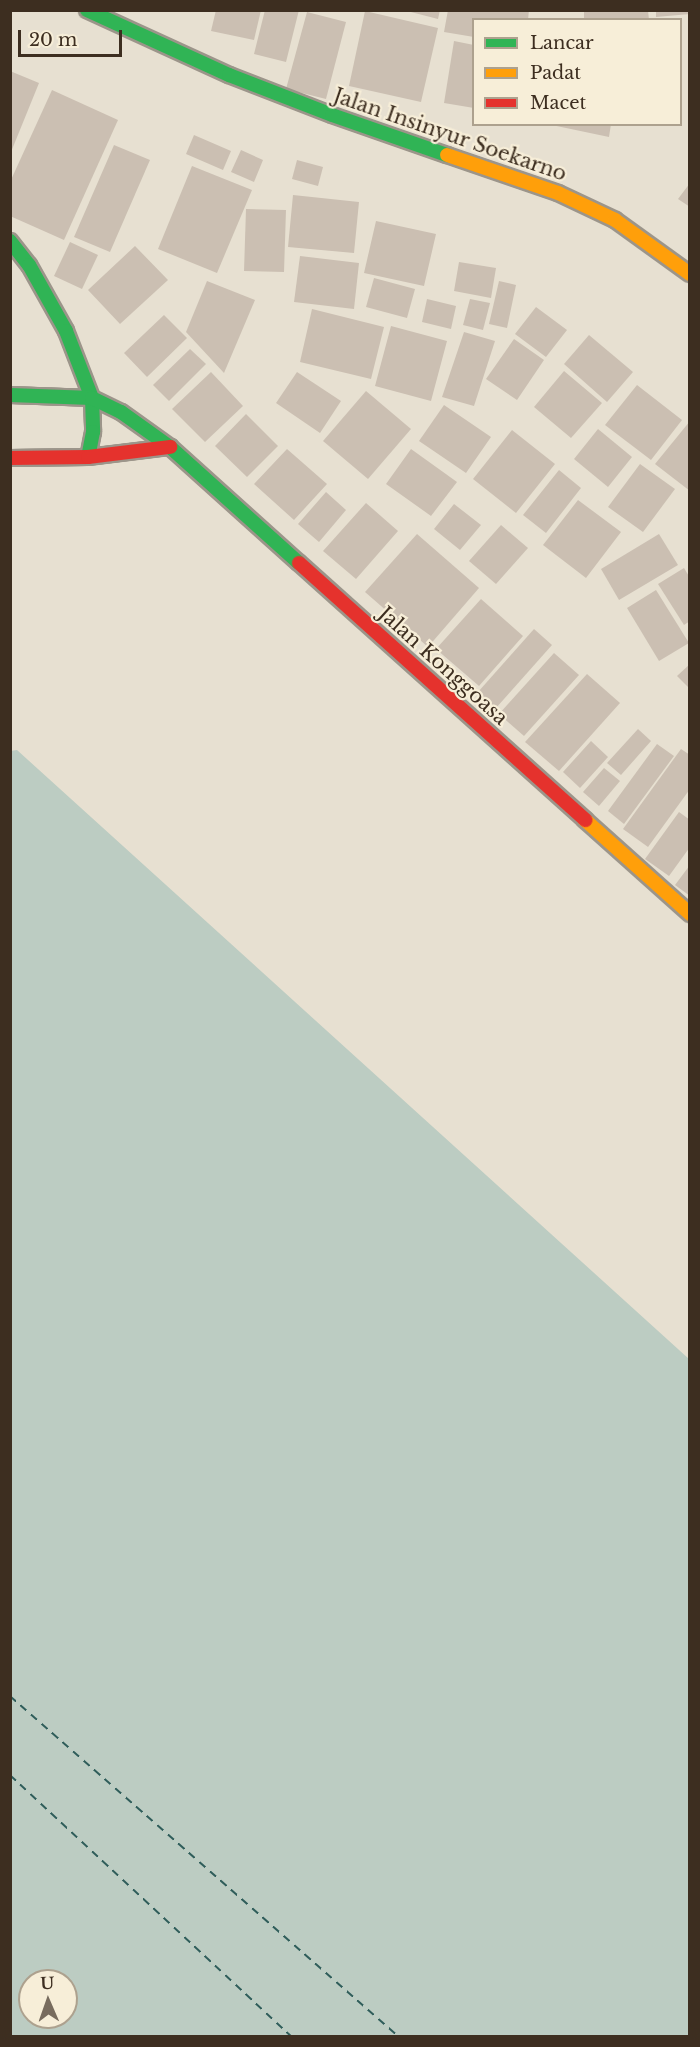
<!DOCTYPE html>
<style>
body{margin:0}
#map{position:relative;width:700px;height:2047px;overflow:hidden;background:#e7e0d1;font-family:"Libre Baskerville",serif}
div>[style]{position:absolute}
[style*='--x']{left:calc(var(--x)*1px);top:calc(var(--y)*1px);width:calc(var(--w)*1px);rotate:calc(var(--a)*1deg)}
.water>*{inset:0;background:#bcccc2}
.ferry>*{height:1.5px;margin-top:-0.75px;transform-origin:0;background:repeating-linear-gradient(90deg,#2f5d5a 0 8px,transparent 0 14px)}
.building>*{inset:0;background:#cbbfb2}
.roads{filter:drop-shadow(2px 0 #9c958a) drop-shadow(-2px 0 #9c958a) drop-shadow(0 2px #9c958a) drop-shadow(0 -2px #9c958a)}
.fast>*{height:14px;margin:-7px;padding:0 7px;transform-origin:7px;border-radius:7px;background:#30b455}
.slow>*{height:14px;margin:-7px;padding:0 7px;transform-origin:7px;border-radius:7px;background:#ff9f0a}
.jam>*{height:14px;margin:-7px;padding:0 7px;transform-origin:7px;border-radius:7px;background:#e5322d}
span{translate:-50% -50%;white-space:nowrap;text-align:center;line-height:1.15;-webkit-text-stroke:4.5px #f7eed8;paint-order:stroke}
.street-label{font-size:20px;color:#3d2e20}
.frame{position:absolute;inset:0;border:12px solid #3d2e20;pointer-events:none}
.legend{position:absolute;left:472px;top:18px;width:210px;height:108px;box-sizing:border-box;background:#f7eed8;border:2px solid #ada18e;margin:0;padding:8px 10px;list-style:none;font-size:18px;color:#3d2e20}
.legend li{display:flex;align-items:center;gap:12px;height:30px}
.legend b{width:30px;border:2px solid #ada18e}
.north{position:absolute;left:18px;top:1969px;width:60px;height:60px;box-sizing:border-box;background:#f7eed8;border:2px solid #ada18e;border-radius:50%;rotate:358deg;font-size:16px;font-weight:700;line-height:24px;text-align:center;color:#3d2e20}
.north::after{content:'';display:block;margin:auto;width:21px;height:27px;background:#786c5e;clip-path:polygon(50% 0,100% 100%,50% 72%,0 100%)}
.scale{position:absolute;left:18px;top:30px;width:104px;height:27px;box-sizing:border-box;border:3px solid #3d2e20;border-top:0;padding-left:8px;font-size:18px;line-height:21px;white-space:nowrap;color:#3d2e20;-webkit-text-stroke:4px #f7eed8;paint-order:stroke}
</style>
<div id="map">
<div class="water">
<i style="clip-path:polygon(evenodd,17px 750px,689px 1359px,689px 2036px,11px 2036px,10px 751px,17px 750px,30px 1981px,66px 1981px,66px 2017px,30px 2017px,30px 1981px)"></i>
</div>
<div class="ferry">
<i style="--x:10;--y:1696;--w:516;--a:41.23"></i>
<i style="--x:10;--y:1775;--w:384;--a:42.9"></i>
</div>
<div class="building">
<i style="clip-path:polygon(216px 10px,261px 10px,254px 40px,211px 31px)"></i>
<i style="clip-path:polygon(265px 10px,299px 10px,286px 62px,254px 54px)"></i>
<i style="clip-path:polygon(403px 10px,440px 10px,438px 19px)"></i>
<i style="clip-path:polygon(448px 10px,529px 10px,528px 20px,474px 20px,474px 37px,444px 32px)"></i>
<i style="clip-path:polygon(584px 10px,648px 10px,649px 20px,584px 20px)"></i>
<i style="clip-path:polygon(656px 10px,690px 10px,690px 14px,656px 17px)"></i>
<i style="clip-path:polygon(365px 11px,438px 28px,421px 102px,349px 86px)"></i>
<i style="clip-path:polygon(307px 12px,346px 22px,326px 99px,286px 89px)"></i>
<i style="clip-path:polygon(454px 41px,474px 45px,474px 108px,444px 103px)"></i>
<i style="clip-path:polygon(10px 71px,39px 83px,11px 152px,10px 152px)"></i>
<i style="clip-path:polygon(52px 90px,118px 120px,64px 240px,10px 216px,10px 182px)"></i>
<i style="clip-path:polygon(547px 124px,611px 124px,609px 137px)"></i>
<i style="clip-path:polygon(194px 135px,231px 151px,223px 170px,186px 154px)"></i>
<i style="clip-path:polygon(114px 145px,150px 160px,110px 252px,74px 237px)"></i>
<i style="clip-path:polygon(241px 150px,263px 160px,254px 182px,231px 172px)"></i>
<i style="clip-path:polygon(297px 160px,323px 167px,318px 186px,292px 179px)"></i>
<i style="clip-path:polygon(192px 166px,252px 190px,217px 273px,158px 249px)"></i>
<i style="clip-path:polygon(690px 183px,690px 207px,678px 199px)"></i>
<i style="clip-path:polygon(293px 195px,359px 202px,354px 253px,288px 247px)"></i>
<i style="clip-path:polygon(246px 209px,286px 210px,284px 272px,244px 271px)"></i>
<i style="clip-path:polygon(376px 221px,436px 234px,424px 286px,364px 273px)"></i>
<i style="clip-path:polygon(70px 242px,98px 255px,82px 289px,54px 276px)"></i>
<i style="clip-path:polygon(135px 246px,168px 280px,120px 324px,88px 290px)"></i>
<i style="clip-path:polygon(300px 256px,359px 263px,354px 309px,294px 302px)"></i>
<i style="clip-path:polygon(459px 262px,496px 268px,491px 298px,454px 291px)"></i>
<i style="clip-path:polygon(374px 278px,415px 289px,407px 318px,366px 307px)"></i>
<i style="clip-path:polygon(207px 281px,255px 300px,224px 373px,186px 332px)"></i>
<i style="clip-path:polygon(499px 281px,516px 285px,507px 328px,489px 324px)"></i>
<i style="clip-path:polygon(427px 299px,456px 306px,451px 329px,422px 322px)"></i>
<i style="clip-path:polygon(470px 299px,490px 303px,483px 330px,463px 325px)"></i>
<i style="clip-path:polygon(536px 307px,567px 330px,546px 357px,515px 334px)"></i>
<i style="clip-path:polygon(312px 309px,384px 327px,371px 379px,300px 362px)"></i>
<i style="clip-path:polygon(164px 315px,187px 338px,147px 377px,124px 353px)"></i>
<i style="clip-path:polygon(391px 326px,447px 341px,431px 401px,375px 386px)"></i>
<i style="clip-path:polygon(464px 332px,495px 341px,474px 406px,442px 397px)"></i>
<i style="clip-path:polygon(589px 335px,633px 372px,607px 402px,564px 364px)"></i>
<i style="clip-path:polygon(514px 339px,544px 360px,517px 400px,486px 379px)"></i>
<i style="clip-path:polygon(190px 349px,206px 364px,169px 401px,153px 385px)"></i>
<i style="clip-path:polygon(564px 371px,602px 403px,571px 438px,534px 407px)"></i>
<i style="clip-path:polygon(211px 372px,243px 406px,205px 442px,172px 409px)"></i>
<i style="clip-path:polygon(297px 372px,341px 401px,320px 433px,276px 403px)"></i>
<i style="clip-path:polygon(637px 385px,682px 420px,651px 460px,605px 425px)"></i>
<i style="clip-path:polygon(366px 391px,411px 429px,368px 479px,323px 441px)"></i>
<i style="clip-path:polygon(444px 405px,491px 437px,466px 473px,419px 441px)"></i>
<i style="clip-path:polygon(246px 414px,278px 446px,247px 477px,215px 446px)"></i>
<i style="clip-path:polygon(690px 421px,690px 491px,655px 464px)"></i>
<i style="clip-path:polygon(598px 429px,632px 457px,608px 487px,574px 459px)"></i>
<i style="clip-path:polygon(512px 430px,555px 464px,516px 513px,473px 479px)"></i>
<i style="clip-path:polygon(287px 449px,327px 484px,294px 520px,254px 484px)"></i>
<i style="clip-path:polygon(411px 449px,457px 482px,431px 516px,386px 484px)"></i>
<i style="clip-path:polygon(640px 464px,675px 489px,643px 532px,608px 507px)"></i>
<i style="clip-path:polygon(559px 470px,581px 488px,546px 533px,523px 515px)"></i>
<i style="clip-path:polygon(326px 492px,346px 510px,319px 542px,298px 524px)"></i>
<i style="clip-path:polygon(578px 500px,621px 532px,586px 578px,543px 545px)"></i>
<i style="clip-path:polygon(366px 503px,398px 531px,356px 579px,323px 551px)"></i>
<i style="clip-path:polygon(454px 504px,481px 525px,460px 550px,434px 529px)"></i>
<i style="clip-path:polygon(501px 525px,528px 548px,496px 584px,469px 561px)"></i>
<i style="clip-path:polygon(417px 534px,479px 588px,428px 647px,365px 592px)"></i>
<i style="clip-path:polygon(659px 534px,678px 565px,619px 600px,601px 569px)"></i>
<i style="clip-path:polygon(684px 568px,690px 578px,690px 621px,684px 625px,658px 584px)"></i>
<i style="clip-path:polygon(656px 590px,689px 643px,659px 661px,627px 608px)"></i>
<i style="clip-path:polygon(481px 599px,523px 636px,479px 686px,436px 649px)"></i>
<i style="clip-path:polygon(534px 629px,552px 645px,496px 708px,478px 692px)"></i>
<i style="clip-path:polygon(554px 653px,579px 675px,524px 736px,499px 714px)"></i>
<i style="clip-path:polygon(690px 664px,690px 689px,677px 676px)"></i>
<i style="clip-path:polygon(587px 674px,620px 703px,559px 771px,525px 742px)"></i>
<i style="clip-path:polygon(638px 729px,651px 741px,621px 775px,607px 763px)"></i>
<i style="clip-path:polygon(591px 741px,608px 757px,580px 788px,563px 772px)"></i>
<i style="clip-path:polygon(657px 744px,674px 756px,624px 824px,608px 811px)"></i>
<i style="clip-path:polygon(681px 749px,690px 755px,690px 789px,648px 847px,623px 829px)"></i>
<i style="clip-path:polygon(604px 768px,620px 781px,599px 806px,583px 792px)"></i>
<i style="clip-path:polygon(679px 812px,690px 820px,690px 847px,669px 876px,645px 859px)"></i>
<i style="clip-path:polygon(690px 865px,690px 896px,675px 885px)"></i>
</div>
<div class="roads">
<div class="fast">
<i style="--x:87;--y:10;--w:156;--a:24.6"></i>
<i style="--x:229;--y:75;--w:110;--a:21.2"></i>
<i style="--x:332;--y:115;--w:122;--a:19.2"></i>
<i style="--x:10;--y:241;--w:31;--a:52"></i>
<i style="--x:29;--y:265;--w:76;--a:60.7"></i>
<i style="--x:66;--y:331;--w:72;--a:68.8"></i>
<i style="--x:92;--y:398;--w:34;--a:88"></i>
<i style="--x:93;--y:432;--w:25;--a:101"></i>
<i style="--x:10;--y:395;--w:82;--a:2.1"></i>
<i style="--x:92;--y:398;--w:32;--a:26"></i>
<i style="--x:121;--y:412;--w:60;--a:35.5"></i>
<i style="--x:170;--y:447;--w:173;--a:42"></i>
</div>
<div class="slow">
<i style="--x:447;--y:155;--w:117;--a:18.9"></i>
<i style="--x:558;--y:193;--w:63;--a:25.3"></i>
<i style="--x:615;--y:220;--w:92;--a:35.8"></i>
<i style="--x:585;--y:820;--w:141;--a:41.8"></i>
</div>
<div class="jam">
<i style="--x:10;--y:458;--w:78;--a:-0.7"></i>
<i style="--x:88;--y:457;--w:83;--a:-7"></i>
<i style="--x:299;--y:563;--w:385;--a:41.9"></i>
</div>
</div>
<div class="street-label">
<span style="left:450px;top:135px;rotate:19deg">Jalan Insinyur Soekarno</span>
<span style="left:443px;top:666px;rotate:42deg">Jalan Konggoasa</span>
</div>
<div class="frame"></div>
<ul class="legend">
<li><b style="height:8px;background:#30b455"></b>Lancar</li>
<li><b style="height:8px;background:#ff9f0a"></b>Padat</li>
<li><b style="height:8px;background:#e5322d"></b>Macet</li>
</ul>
<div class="north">U</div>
<div class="scale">20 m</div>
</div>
